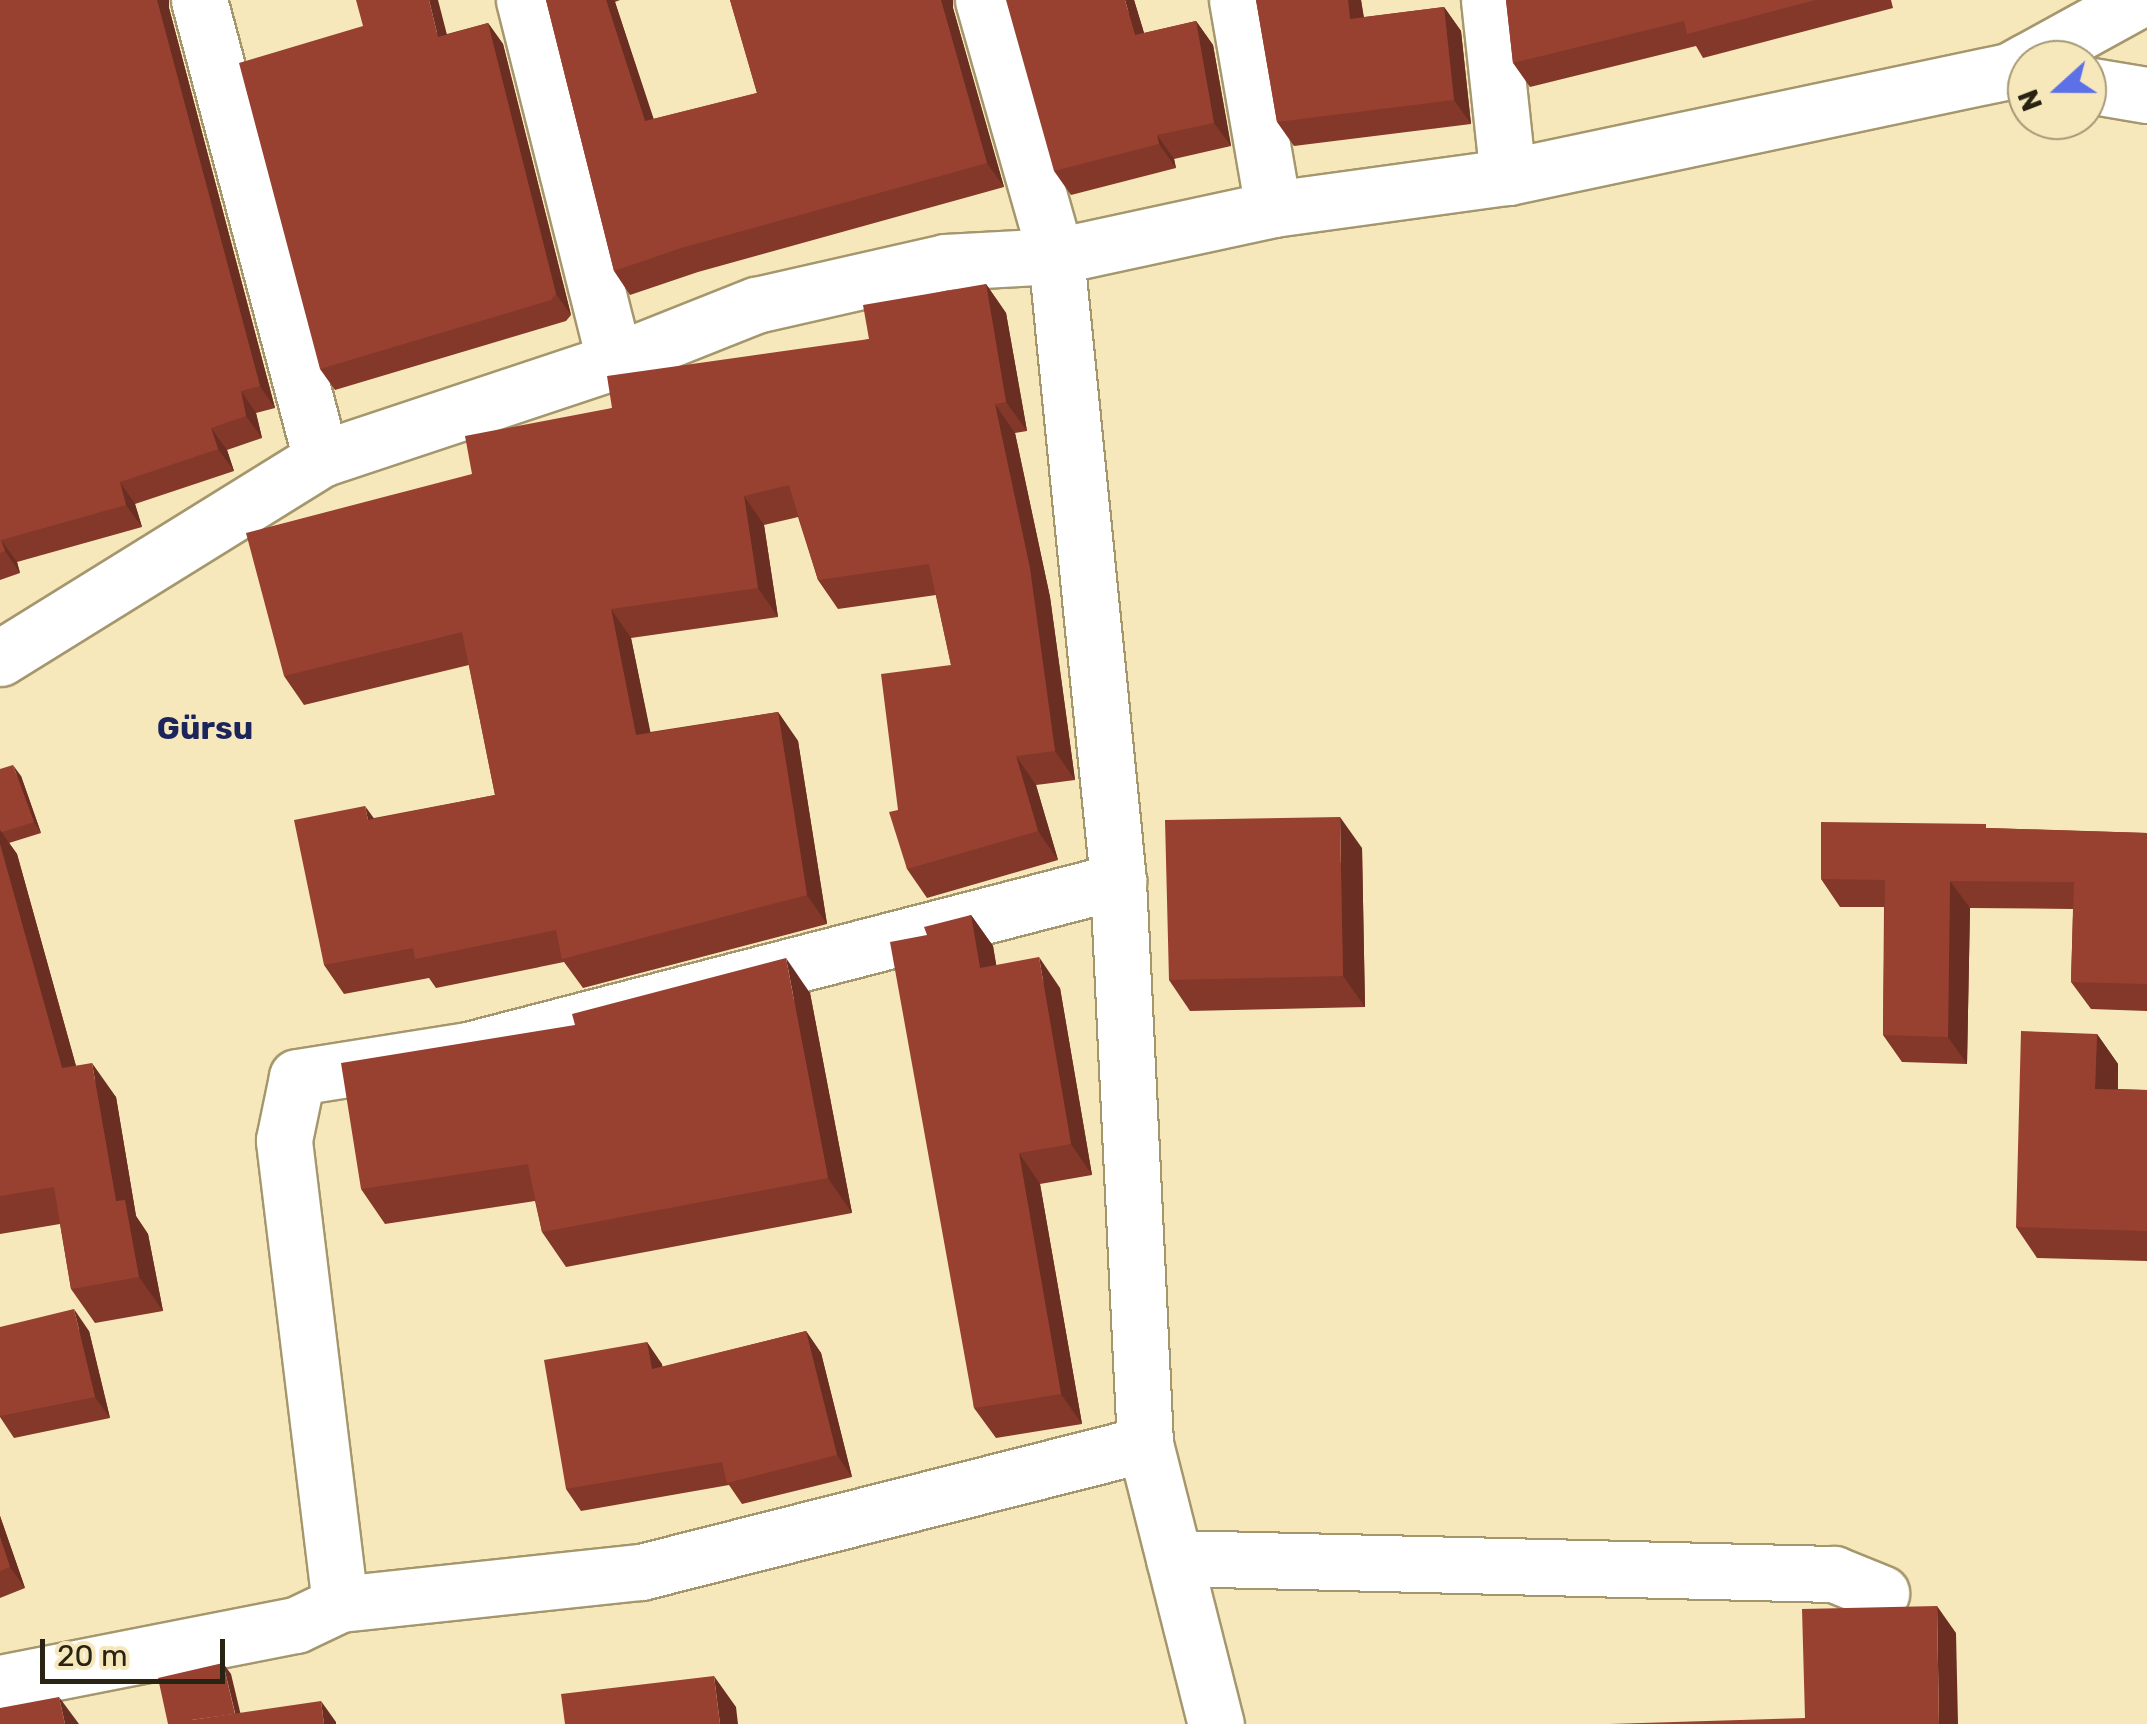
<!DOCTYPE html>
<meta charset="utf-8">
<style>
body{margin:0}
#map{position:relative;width:2147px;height:1724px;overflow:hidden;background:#f7e8bb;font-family:Rubik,sans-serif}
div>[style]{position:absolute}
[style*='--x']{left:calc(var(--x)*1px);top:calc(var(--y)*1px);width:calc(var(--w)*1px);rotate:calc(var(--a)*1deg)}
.roads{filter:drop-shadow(2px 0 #a5976d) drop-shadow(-2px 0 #a5976d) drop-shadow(0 2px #a5976d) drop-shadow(0 -2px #a5976d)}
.street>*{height:55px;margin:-27.5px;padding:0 27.5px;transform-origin:27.5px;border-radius:27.5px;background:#fff}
.secondary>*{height:55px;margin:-27.5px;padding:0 27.5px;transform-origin:27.5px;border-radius:27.5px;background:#fff}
.wall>*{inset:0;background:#843829}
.shaded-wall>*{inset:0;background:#6b2e22}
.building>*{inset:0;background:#994130}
span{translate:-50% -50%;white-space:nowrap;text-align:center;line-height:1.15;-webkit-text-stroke:10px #f7e8bb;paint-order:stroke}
.quarter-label{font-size:32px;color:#1c245c;font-weight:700}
.north{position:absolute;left:2007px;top:40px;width:100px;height:100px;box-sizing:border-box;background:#f7e8bb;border:2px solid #a49977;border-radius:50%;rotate:249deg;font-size:28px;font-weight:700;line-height:40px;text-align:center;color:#282312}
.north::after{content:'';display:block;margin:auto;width:35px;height:45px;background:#5c70e7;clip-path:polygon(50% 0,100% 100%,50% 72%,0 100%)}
.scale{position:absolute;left:40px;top:1639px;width:185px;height:45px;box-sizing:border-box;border:5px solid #282312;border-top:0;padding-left:12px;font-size:30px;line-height:35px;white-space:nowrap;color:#282312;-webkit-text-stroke:8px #f7e8bb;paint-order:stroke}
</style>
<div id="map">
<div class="roads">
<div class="street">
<i style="--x:199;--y:0;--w:475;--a:75.1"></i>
<i style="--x:524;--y:0;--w:372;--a:75.9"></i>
<i style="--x:983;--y:0;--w:266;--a:74.1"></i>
<i style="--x:1056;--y:256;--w:628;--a:84.33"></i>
<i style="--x:1118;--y:881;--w:564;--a:87.25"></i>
<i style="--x:1145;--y:1444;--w:289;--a:75.8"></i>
<i style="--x:1237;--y:0;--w:212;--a:80.2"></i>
<i style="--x:1489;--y:0;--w:178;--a:83.9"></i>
<i style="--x:1174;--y:1558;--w:660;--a:1.39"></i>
<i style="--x:1834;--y:1574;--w:51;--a:22"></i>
<i style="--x:340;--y:1604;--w:467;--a:-96.9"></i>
<i style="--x:284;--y:1140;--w:64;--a:-78.3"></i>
<i style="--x:297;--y:1077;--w:173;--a:-9"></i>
<i style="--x:468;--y:1050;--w:672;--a:-14.57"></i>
<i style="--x:0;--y:1683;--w:302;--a:-11.1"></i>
<i style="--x:296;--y:1625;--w:49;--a:-25.5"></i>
<i style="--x:340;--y:1604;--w:303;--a:-6.1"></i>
<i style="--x:641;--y:1572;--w:520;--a:-14.25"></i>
</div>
<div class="secondary">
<i style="--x:2029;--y:60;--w:124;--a:-28.8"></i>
<i style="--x:2087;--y:85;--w:61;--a:9.5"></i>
<i style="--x:0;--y:658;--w:378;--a:-31.8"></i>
<i style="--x:321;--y:459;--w:310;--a:-18.4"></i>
<i style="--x:615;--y:361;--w:152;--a:-21.7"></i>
<i style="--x:756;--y:305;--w:194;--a:-12.8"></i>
<i style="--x:945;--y:262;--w:111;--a:-3.1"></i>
<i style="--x:1056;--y:256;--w:222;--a:-12.2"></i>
<i style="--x:1273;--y:209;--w:237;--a:-7.8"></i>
<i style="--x:1508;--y:177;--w:512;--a:-11.95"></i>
<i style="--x:2009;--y:71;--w:21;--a:-29"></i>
</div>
</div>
<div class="wall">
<i style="clip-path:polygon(0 0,169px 0,169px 8px,275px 408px,256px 413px,262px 438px,227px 450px,234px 471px,135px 504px,142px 527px,17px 562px,20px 573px,0 580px)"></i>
<i style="clip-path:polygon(546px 0,620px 0,615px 2px,653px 119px,757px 93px,730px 0,953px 0,953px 8px,1004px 187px,698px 272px,630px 295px,614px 271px)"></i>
<i style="clip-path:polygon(1134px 0,1144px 33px,1196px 21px,1213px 45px,1231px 146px,1174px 159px,1176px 168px,1071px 195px,1054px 171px)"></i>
<i style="clip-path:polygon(1256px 0,1361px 0,1364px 17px,1444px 7px,1461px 31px,1471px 124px,1294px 146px,1277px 122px)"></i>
<i style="clip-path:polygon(1506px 0,1891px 0,1893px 8px,1703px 58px,1696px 46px,1530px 87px,1513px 63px)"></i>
<i style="clip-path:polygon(488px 23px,503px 44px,571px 315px,566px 321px,335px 390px,320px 369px,363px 26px,447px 34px)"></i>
<i style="clip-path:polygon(986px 284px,1006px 313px,1027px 431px,1015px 433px,1050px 597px,1075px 780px,1036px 785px,1058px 860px,927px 898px,907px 869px,898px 810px,951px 665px,936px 595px,838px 609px,818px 580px,798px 517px,764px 525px,778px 617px,631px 638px,650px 732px,778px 712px,798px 741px,827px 924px,583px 988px,564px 962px,436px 988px,429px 978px,344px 994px,324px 965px,374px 818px,495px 795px,469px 665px,304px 705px,284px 676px,472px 474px,612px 408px,869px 339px)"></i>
<i style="clip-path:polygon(0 769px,21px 776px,41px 833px,9px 843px,17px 854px,76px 1066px,116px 1097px,136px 1216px,148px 1234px,163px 1311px,95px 1323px,71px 1289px,60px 1224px,0 1234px)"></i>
<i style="clip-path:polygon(1989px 828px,2147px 833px,2147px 1011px,2091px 1009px,2071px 982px,2073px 909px,1970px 908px,1967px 1064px,1902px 1062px,1883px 1035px,1884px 907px,1840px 907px,1821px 879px)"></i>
<i style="clip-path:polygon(1362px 848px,1365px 1007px,1190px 1011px,1169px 980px)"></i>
<i style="clip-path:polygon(971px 915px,993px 946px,996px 965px,1060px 988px,1092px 1175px,1040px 1184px,1082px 1424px,996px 1438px,974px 1408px,927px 935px)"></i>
<i style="clip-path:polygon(810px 993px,852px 1213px,566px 1267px,542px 1232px,535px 1201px,385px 1224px,361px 1189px)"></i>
<i style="clip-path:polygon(2097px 1034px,2118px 1064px,2118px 1089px,2147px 1090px,2147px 1261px,2037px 1258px,2016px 1227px)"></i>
<i style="clip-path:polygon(0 1327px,89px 1331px,110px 1418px,14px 1438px,0 1417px)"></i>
<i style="clip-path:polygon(806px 1331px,821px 1353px,852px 1477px,742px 1504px,729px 1485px,581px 1511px,566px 1489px,647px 1342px,662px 1367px)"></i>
<i style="clip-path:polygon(0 1516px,25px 1588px,0 1598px)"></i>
</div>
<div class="shaded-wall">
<i style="clip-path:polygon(157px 0,169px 0,169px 8px,275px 408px,260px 386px)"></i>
<i style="clip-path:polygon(429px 0,438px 0,453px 58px,438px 37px)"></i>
<i style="clip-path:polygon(606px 0,614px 0,615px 2px,662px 144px,645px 121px)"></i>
<i style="clip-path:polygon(941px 0,953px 0,953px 8px,1004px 187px,987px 163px)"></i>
<i style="clip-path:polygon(1125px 0,1134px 0,1152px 59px,1135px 35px)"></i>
<i style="clip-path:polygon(1348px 0,1361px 0,1367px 43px,1350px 19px)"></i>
<i style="clip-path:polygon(1444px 7px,1461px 31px,1471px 124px,1454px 100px)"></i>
<i style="clip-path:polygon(1196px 21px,1213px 45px,1231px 146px,1214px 123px)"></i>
<i style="clip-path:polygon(488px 23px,503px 44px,571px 315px,556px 294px)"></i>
<i style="clip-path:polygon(1157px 135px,1174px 159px,1176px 168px,1159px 144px)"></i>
<i style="clip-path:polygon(986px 284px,1006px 313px,1027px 431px,1006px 402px)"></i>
<i style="clip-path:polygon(241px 391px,256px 413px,262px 438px,246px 416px)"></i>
<i style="clip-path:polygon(995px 404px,1015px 433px,1050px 597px,1075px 780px,1055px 751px)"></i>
<i style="clip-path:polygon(211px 428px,227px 450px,234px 471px,218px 449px)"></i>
<i style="clip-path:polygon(120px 482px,135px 504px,142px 527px,126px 505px)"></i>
<i style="clip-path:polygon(744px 496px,764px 525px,778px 617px,758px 588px)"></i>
<i style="clip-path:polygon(1px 540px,17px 562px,20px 573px,5px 551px)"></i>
<i style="clip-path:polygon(611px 609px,631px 638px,657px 764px,636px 735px)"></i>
<i style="clip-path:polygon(778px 712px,798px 741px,827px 924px,807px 895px)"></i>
<i style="clip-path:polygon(1016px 756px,1036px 785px,1058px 860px,1038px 831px)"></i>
<i style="clip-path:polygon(13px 765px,21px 776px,41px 833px,34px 822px)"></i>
<i style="clip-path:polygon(365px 806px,386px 835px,368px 820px)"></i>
<i style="clip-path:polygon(1340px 817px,1362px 848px,1365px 1007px,1343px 976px)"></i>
<i style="clip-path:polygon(0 830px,17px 854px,86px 1102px,62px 1068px,0 844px)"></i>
<i style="clip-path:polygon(1950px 881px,1970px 908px,1967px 1064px,1948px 1037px)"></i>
<i style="clip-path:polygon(971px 915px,993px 946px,1002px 998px,980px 968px)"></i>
<i style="clip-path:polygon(1039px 957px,1060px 988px,1092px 1175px,1071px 1144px)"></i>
<i style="clip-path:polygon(786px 958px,810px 993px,852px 1213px,828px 1178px)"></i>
<i style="clip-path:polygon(2097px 1034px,2118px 1064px,2117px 1119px,2095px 1089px)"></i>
<i style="clip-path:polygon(92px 1063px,116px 1097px,136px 1216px,148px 1234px,163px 1311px,139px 1277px,116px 1201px)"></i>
<i style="clip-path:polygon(1019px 1153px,1040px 1184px,1082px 1424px,1061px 1394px)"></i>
<i style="clip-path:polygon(74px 1309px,89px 1331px,110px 1418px,95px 1397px)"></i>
<i style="clip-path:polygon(806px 1331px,821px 1353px,852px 1477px,837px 1455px)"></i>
<i style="clip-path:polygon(647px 1342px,662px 1364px,667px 1391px,652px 1369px)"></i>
<i style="clip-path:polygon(0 1516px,25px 1588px,10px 1567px,0 1537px)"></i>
<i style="clip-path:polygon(1937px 1606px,1956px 1633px,1958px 1724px,1939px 1724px)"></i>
<i style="clip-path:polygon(223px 1663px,231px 1674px,243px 1724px,236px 1717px)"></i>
<i style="clip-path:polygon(714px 1676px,736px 1707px,738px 1724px,720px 1724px)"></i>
<i style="clip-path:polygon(59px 1697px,79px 1724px,65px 1724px)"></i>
<i style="clip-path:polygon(321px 1701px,336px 1722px,336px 1724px,324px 1724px)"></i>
</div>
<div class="building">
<i style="clip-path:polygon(0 0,157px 0,260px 386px,241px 391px,246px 416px,211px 428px,218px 449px,120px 482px,126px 505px,1px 540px,5px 551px,0 553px)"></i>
<i style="clip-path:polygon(356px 0,429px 0,438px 37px,488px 23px,556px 294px,551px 300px,320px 369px,239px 63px,363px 26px)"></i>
<i style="clip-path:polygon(546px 0,606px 0,645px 121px,757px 93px,730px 0,941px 0,987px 163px,681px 248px,614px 271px)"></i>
<i style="clip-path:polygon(1006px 0,1125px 0,1135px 35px,1196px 21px,1214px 123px,1157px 135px,1159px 144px,1054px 171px)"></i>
<i style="clip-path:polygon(1256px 0,1348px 0,1350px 19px,1444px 7px,1454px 100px,1277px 122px)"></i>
<i style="clip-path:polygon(1506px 0,1815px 0,1687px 34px,1684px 21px,1513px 63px)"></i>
<i style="clip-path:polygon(986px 284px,1006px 402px,995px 404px,1030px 568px,1055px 751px,1016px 756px,1038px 831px,907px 869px,889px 812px,898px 810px,881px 674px,951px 665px,929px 564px,818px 580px,789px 485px,744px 496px,758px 588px,611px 609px,636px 735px,778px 712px,807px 895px,562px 959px,556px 930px,415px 959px,413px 948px,324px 965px,294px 820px,365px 806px,368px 820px,495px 795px,462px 632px,284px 676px,246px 533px,472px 474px,465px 436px,612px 408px,607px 376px,869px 339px,863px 305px)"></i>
<i style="clip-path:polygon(13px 765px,34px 822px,2px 832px,0 830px,0 769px)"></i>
<i style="clip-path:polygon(1340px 817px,1343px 976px,1169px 980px,1165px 820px)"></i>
<i style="clip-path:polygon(1821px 822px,1986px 824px,1986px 828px,2147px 833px,2147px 984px,2071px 982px,2074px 882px,1950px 881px,1948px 1037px,1883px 1035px,1885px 880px,1821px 879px)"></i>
<i style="clip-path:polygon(0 844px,62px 1068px,92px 1063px,116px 1201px,125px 1200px,139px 1277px,71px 1289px,54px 1187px,0 1196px)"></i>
<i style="clip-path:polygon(971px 915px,980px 968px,1039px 957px,1071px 1144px,1019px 1153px,1061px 1394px,974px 1408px,890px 942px,927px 935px,924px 927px)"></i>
<i style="clip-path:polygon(786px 958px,828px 1178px,542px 1232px,528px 1164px,361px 1189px,341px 1063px,575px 1025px,572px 1014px)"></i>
<i style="clip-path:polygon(2021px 1031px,2097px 1034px,2095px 1089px,2147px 1090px,2147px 1231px,2016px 1227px)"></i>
<i style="clip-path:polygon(74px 1309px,95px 1397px,0 1416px,0 1327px)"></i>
<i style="clip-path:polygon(806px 1331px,837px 1455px,727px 1483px,722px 1462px,566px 1489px,544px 1360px,647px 1342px,652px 1369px)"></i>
<i style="clip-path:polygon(0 1537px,10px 1567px,0 1571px)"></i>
<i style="clip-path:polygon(1937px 1606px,1939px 1724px,1609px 1724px,1805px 1718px,1802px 1609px)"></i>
<i style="clip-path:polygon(223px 1663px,235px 1714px,191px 1720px,191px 1724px,168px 1724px,158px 1678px)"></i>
<i style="clip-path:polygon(714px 1676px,720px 1724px,565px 1724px,561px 1694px)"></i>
<i style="clip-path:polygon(59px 1697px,65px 1724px,0 1724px,0 1708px)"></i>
<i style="clip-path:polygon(321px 1701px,324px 1724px,191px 1724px,191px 1720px)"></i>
</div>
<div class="quarter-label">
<span style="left:205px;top:728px">Gürsu</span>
</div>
<div class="north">N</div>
<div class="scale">20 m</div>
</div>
